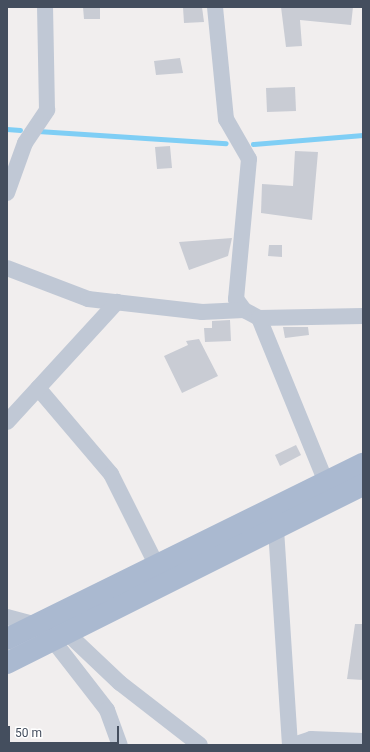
<!DOCTYPE html>
<style>
body{margin:0}
#map{position:relative;width:370px;height:752px;overflow:hidden;background:#f1eeee;font-family:Roboto,sans-serif}
div>[style]{position:absolute}
[style*='--x']{left:calc(var(--x)*1px);top:calc(var(--y)*1px);width:calc(var(--w)*1px);rotate:calc(var(--a)*1deg)}
.stream>*{height:4.5px;margin:-2.25px;padding:0 2.25px;transform-origin:2.25px;border-radius:2.25px;background:#7fcef5}
.building>*{inset:0;background:#c9ccd4}
.street>*{height:16px;margin:-8px;padding:0 8px;transform-origin:8px;border-radius:8px;background:#c0c8d5}
.primary>*{height:22px;margin:-11px;padding:0 11px;transform-origin:11px;border-radius:11px;background:#aab9d0}
span{translate:-50% -50%;white-space:nowrap;text-align:center;line-height:1.15;-webkit-text-stroke:3px #fff;paint-order:stroke}
.frame{position:absolute;inset:0;border:8px solid #444e5e;pointer-events:none}
.scale{position:absolute;left:8px;top:726px;width:111px;height:18px;box-sizing:border-box;border:2px solid #444e5e;border-top:0;padding-left:5px;font-size:12px;line-height:14px;white-space:nowrap;color:#444e5e;-webkit-text-stroke:3px #fff;paint-order:stroke}
</style>
<div id="map">
<div class="stream">
<i style="--x:7;--y:129;--w:13;--a:4"></i>
<i style="--x:38;--y:131;--w:188;--a:3.7"></i>
<i style="--x:253;--y:144;--w:110;--a:-4.7"></i>
</div>
<div class="building">
<i style="clip-path:polygon(83px 7px,100px 7px,100px 19px,84px 19px)"></i>
<i style="clip-path:polygon(183px 7px,202px 7px,204px 22px,184px 23px)"></i>
<i style="clip-path:polygon(281px 7px,353px 7px,351px 25px,300px 20px,302px 46px,286px 47px)"></i>
<i style="clip-path:polygon(180px 58px,183px 73px,156px 75px,154px 61px)"></i>
<i style="clip-path:polygon(295px 87px,296px 111px,267px 112px,266px 88px)"></i>
<i style="clip-path:polygon(170px 146px,172px 168px,157px 169px,155px 147px)"></i>
<i style="clip-path:polygon(295px 151px,318px 152px,312px 220px,261px 213px,262px 184px,293px 186px)"></i>
<i style="clip-path:polygon(232px 238px,228px 256px,189px 270px,179px 242px)"></i>
<i style="clip-path:polygon(269px 245px,282px 245px,282px 257px,268px 256px)"></i>
<i style="clip-path:polygon(230px 320px,231px 341px,205px 342px,204px 328px,212px 328px,212px 321px)"></i>
<i style="clip-path:polygon(283px 327px,308px 327px,309px 335px,285px 338px)"></i>
<i style="clip-path:polygon(199px 339px,218px 376px,182px 393px,164px 356px,188px 345px,186px 341px)"></i>
<i style="clip-path:polygon(296px 445px,301px 455px,280px 466px,275px 455px)"></i>
<i style="clip-path:polygon(355px 624px,363px 624px,363px 680px,347px 679px)"></i>
</div>
<div class="street">
<i style="--x:215;--y:7;--w:113;--a:84.4"></i>
<i style="--x:226;--y:119;--w:46;--a:60.1"></i>
<i style="--x:249;--y:159;--w:141;--a:95.3"></i>
<i style="--x:236;--y:299;--w:14;--a:54"></i>
<i style="--x:244;--y:310;--w:17;--a:28"></i>
<i style="--x:259;--y:318;--w:177;--a:67.8"></i>
<i style="--x:7;--y:193;--w:53;--a:-70.2"></i>
<i style="--x:25;--y:143;--w:40;--a:-56"></i>
<i style="--x:47;--y:110;--w:103;--a:-91.1"></i>
<i style="--x:7;--y:268;--w:87;--a:20.9"></i>
<i style="--x:88;--y:299;--w:115;--a:6.5"></i>
<i style="--x:202;--y:312;--w:42;--a:-2.7"></i>
<i style="--x:259;--y:318;--w:104;--a:-1.1"></i>
<i style="--x:38;--y:388;--w:113;--a:49.7"></i>
<i style="--x:111;--y:474;--w:103;--a:63.4"></i>
<i style="--x:7;--y:422;--w:163;--a:-47.5"></i>
<i style="--x:276;--y:529;--w:216;--a:86.3"></i>
<i style="--x:7;--y:617;--w:30;--a:15"></i>
<i style="--x:66;--y:632;--w:74;--a:43.4"></i>
<i style="--x:120;--y:683;--w:101;--a:37.8"></i>
<i style="--x:52;--y:639;--w:90;--a:52.2"></i>
<i style="--x:107;--y:710;--w:37;--a:70"></i>
<i style="--x:293;--y:745;--w:19;--a:-18"></i>
<i style="--x:311;--y:739;--w:52;--a:2.2"></i>
</div>
<div class="primary">
<i style="--x:7;--y:639;--w:397;--a:-26.2"></i>
<i style="--x:7;--y:663;--w:398;--a:-26.6"></i>
</div>
<div class="frame"></div>
<div class="scale">50 m</div>
</div>
